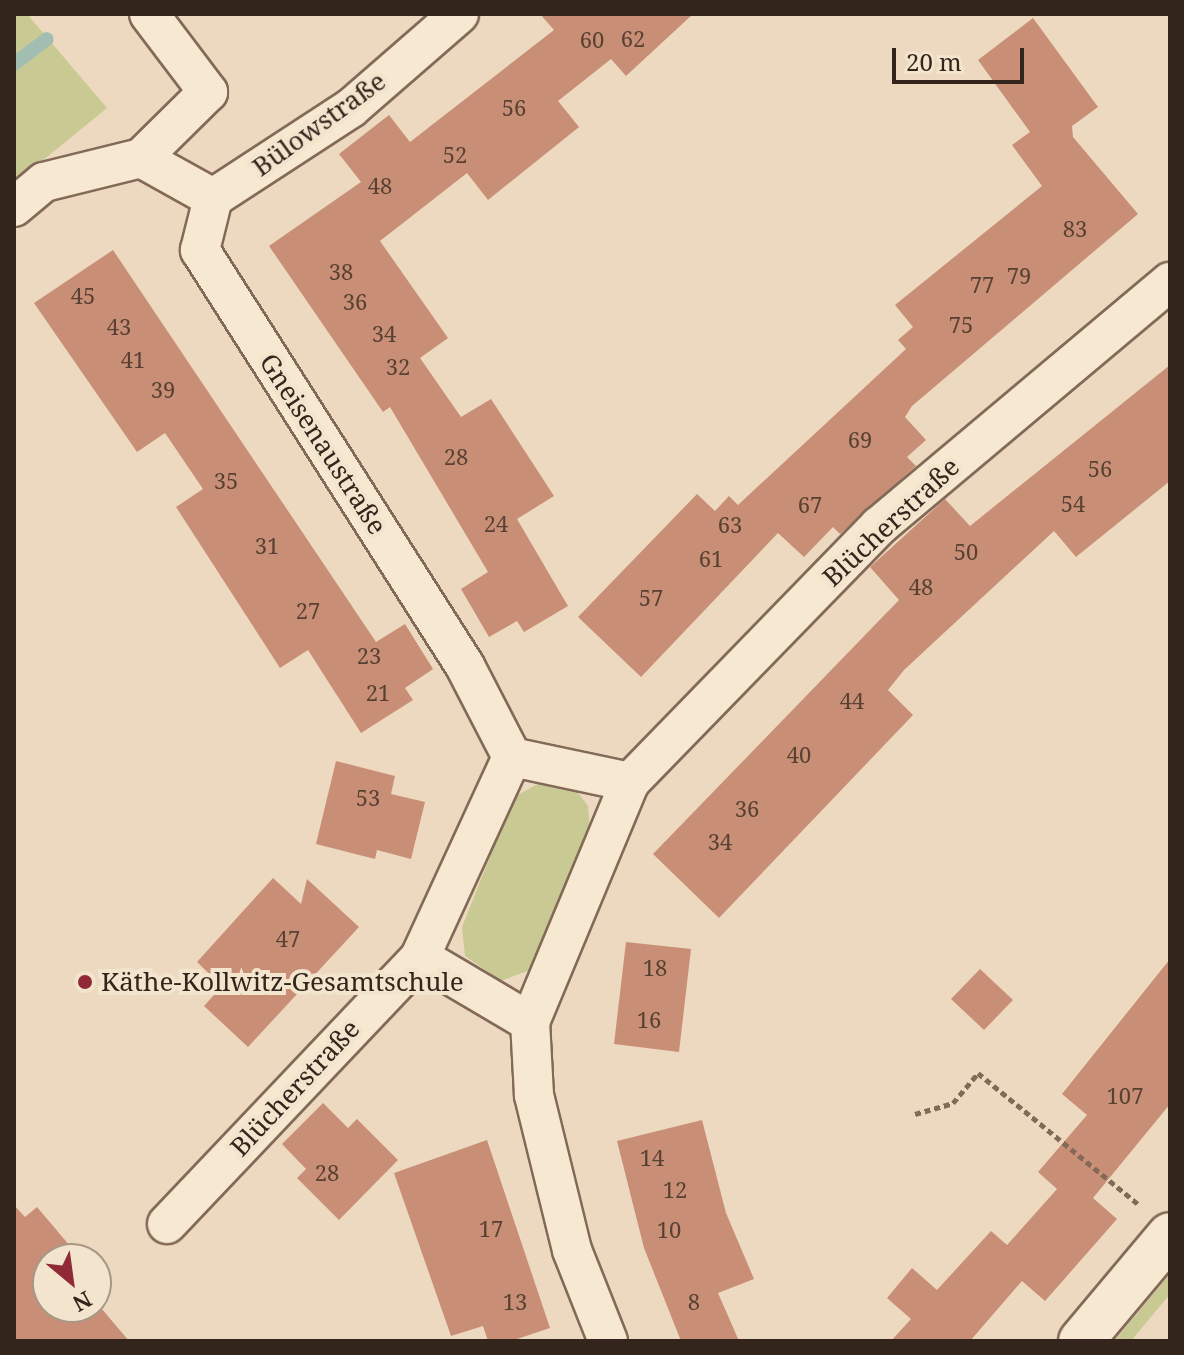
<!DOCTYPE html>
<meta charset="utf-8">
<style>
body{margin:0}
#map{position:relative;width:1184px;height:1355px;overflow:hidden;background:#ecd9bf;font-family:"Noto Serif",serif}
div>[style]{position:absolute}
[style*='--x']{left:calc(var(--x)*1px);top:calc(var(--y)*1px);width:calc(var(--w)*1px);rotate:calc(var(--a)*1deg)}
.green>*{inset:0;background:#c9c994}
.stream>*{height:14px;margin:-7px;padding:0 7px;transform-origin:7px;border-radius:7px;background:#a2beb2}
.building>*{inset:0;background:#c98f76}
.path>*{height:5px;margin-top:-2.5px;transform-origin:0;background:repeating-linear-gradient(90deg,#836a58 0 6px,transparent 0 10px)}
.roads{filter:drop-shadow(2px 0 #836a58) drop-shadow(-2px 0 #836a58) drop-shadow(0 2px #836a58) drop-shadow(0 -2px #836a58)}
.minor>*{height:38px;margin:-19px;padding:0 19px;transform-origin:19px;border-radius:19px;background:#f7e8d1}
.secondary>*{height:44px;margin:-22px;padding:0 22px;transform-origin:22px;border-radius:22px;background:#f7e8d1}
.dots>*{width:22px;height:22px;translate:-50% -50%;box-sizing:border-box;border:4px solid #f3e4ce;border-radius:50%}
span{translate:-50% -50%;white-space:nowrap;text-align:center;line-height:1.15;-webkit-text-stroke:8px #f3e4ce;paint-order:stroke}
.number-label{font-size:22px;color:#584032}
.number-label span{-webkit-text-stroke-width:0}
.street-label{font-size:26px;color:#33251c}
.poi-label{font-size:26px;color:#33251c}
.left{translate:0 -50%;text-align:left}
.frame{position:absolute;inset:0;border:16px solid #33251c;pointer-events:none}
.north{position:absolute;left:32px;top:1243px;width:80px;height:80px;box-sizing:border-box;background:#f3e4ce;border:2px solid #a69887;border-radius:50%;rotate:151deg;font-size:22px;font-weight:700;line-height:32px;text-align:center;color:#33251c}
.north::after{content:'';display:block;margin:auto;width:28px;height:36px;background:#902a37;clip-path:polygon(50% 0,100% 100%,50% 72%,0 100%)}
.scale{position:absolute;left:892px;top:48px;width:132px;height:36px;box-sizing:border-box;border:4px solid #33251c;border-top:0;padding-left:10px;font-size:24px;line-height:28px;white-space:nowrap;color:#33251c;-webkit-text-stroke:6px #f3e4ce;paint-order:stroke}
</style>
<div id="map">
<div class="green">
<i style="clip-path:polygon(14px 14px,27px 14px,107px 108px,14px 184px)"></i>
<i style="clip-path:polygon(545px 780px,576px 790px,588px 806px,590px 830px,535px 968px,501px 981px,465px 956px,462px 927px,509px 809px,516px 796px)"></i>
<i style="clip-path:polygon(1170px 1274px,1170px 1294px,1131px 1341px,1114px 1341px)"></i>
</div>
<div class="stream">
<i style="--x:14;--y:64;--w:41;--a:-37.1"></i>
</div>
<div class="building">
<i style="clip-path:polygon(540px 14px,693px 14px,626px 76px,611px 59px,558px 101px,579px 127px,488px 200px,467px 173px,380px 241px,448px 338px,420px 358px,461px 417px,491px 399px,554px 496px,517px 519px,568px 606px,524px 632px,517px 621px,489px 637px,461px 589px,488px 572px,390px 407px,383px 412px,269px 246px,361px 182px,339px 154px,389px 115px,410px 142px,554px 30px)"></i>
<i style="clip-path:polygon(1033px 18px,1098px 107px,1072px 126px,1073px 137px,1138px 214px,912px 406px,905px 417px,926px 440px,907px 457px,916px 466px,840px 534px,833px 527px,804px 557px,778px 533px,641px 677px,578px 617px,697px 494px,715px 511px,729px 496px,738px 505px,906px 349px,898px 340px,913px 327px,895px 305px,1042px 186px,1012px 145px,1030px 132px,978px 60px)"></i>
<i style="clip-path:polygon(113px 250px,376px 642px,405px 624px,433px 669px,405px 688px,413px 700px,361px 733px,308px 650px,280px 668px,176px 507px,203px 489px,165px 433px,137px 452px,34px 303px)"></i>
<i style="clip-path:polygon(1170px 365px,1170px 481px,1076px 557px,1054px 531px,904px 670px,888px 690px,913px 715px,719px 918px,653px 854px,899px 600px,870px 567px,945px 499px,970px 526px)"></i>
<i style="clip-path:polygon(336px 761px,395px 776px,391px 794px,425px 802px,411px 859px,377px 850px,375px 859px,316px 844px)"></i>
<i style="clip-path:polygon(273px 878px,301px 904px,307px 879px,359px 927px,248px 1047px,204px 1006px,222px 986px,197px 962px)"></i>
<i style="clip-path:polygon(626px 942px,691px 949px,679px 1052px,614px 1044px)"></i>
<i style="clip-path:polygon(1170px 959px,1170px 1104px,1093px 1198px,1117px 1219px,1045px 1301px,1022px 1281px,970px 1341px,891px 1341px,911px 1319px,887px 1298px,912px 1268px,937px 1290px,991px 1231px,1007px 1245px,1057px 1189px,1038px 1172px,1087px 1115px,1062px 1094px)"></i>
<i style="clip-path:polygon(980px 969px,1013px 1000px,984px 1030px,951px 999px)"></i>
<i style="clip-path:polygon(323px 1103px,348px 1128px,357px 1119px,398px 1160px,339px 1220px,297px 1178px,306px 1169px,282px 1144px)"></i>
<i style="clip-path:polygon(702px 1120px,726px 1213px,754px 1279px,718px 1293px,739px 1341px,681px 1341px,644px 1248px,617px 1141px)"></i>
<i style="clip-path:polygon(487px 1140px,550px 1328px,511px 1341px,488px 1341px,483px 1326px,451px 1336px,394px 1173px)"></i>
<i style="clip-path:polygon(14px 1205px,25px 1217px,37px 1207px,81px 1259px,48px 1259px,48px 1307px,96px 1307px,96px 1302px,129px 1341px,14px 1341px)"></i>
</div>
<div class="path">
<i style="--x:915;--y:1114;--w:40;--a:-16"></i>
<i style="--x:953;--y:1103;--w:39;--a:-50"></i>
<i style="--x:978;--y:1073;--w:207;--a:39.3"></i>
</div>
<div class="roads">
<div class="minor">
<i style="--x:149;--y:14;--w:98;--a:52.9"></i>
<i style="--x:208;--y:92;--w:94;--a:135.4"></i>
<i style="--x:141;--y:158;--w:82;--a:29.1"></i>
<i style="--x:213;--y:198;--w:54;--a:104"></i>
<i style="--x:200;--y:250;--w:493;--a:57.5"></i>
<i style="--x:465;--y:666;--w:102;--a:62.7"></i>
<i style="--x:213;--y:198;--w:165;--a:-33.1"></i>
<i style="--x:351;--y:108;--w:143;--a:-41"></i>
<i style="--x:14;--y:207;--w:39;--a:-40"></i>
<i style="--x:44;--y:182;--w:100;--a:-13.9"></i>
<i style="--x:512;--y:757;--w:121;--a:12"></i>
<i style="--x:420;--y:957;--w:128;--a:30.6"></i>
<i style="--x:167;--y:1224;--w:368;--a:-46.5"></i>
<i style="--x:420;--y:957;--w:220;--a:-65.3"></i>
<i style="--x:608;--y:1341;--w:98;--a:-111.6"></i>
<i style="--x:572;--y:1250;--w:160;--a:-103.8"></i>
<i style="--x:534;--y:1095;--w:73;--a:-93.1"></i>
<i style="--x:530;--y:1022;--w:260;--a:-67.4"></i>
<i style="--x:630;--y:782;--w:357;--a:-45.8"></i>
<i style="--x:879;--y:526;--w:380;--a:-40"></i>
</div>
<div class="secondary">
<i style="--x:1081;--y:1341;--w:138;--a:-50"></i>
</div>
</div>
<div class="dots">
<i style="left:85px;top:982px;background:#902a37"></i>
</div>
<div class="number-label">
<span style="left:633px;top:39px">62</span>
<span style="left:592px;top:40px">60</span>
<span style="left:514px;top:108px">56</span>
<span style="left:455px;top:155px">52</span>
<span style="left:380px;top:186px">48</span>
<span style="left:1075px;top:229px">83</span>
<span style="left:341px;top:272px">38</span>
<span style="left:1019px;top:276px">79</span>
<span style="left:982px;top:285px">77</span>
<span style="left:83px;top:296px">45</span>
<span style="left:355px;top:302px">36</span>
<span style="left:961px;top:325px">75</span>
<span style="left:119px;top:327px">43</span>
<span style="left:384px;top:334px">34</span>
<span style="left:133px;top:360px">41</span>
<span style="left:398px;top:367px">32</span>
<span style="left:163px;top:390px">39</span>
<span style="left:860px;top:440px">69</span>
<span style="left:456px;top:457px">28</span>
<span style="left:1100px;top:469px">56</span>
<span style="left:226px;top:481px">35</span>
<span style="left:1073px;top:504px">54</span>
<span style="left:810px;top:505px">67</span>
<span style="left:496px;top:524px">24</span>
<span style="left:730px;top:525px">63</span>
<span style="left:267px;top:546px">31</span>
<span style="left:966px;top:552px">50</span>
<span style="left:711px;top:559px">61</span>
<span style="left:921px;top:587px">48</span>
<span style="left:651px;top:598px">57</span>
<span style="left:308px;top:611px">27</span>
<span style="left:369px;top:656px">23</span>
<span style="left:378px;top:693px">21</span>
<span style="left:852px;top:701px">44</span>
<span style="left:799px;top:755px">40</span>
<span style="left:368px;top:798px">53</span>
<span style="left:747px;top:809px">36</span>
<span style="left:720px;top:842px">34</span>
<span style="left:288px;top:939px">47</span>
<span style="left:655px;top:968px">18</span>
<span style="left:649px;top:1020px">16</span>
<span style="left:1125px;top:1096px">107</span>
<span style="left:652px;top:1158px">14</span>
<span style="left:327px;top:1173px">28</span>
<span style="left:675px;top:1190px">12</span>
<span style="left:491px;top:1229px">17</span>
<span style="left:669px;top:1230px">10</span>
<span style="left:515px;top:1302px">13</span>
<span style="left:694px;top:1302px">8</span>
</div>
<div class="street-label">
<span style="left:319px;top:124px;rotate:-36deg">Bülowstraße</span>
<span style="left:323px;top:444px;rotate:57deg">Gneisenaustraße</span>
<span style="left:891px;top:522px;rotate:-43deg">Blücherstraße</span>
<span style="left:295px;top:1088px;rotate:-47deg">Blücherstraße</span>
</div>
<div class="poi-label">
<span class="left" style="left:101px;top:982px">Käthe-Kollwitz-Gesamtschule</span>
</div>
<div class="frame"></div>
<div class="north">N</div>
<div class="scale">20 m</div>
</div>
